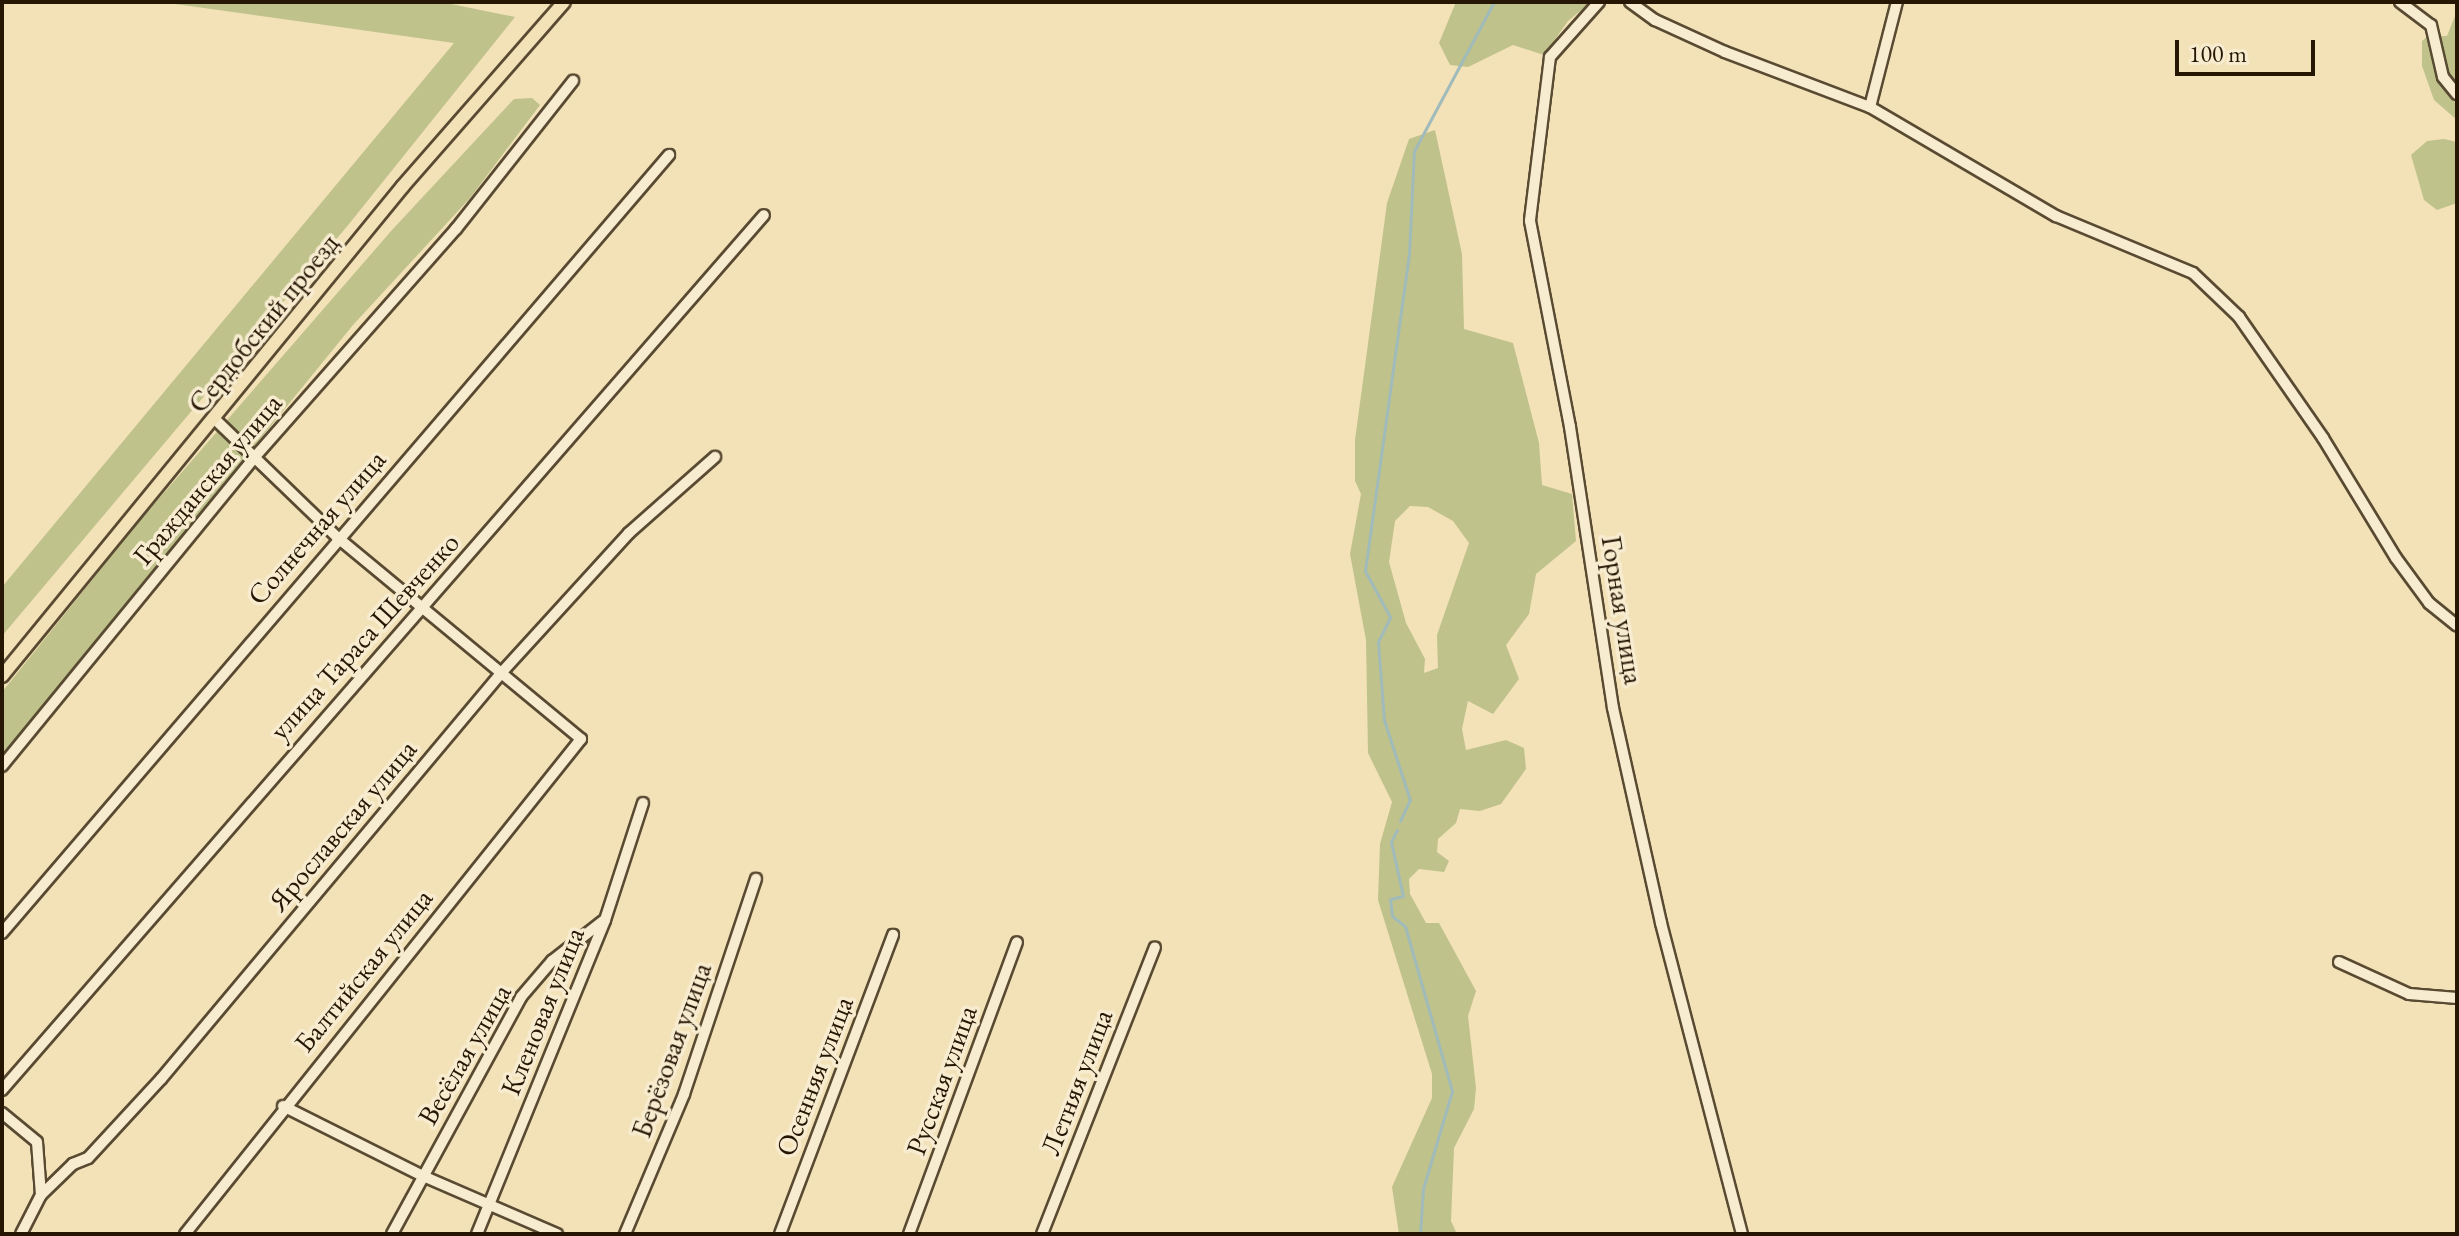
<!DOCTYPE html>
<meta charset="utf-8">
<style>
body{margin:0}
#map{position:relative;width:2459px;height:1236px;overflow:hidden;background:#f3e1b7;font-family:"EB Garamond",serif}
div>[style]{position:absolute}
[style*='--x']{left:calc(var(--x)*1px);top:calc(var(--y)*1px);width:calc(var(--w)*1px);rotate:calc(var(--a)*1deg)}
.green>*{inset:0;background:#bfc28b}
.stream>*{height:3px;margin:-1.5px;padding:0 1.5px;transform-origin:1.5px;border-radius:1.5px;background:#a0bbb9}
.roads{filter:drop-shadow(2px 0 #594a32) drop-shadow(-2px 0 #594a32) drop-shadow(0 2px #594a32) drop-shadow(0 -2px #594a32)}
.minor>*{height:10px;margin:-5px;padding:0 5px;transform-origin:5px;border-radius:5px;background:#f7ecd0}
.major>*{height:12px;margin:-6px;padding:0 6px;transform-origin:6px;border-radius:6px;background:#f3e1b7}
span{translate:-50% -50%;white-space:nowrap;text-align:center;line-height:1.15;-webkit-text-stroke:7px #f7ecd0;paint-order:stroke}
.street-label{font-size:28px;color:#261705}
.frame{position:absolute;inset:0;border:4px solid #261705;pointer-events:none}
.scale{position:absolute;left:2175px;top:40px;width:140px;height:36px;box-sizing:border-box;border:4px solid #261705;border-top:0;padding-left:10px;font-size:24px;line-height:28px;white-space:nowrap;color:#261705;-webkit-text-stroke:6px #f7ecd0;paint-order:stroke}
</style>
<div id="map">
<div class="green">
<i style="clip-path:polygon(161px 2px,441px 2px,515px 17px,349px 224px,2px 636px,2px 587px,454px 43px)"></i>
<i style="clip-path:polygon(1456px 2px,1591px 2px,1568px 21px,1544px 55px,1513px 45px,1468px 67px,1450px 65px,1439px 43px)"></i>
<i style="clip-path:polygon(2457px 11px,2457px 120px,2434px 100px,2422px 66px,2422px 41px,2428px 36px,2447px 36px)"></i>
<i style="clip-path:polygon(532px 98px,540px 105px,470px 198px,353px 325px,2px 756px,2px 692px,142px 518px,392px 230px,514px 99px)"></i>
<i style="clip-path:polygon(evenodd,1435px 130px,1462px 254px,1464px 329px,1513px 343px,1539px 443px,1542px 485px,1572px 494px,1576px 541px,1536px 574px,1529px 614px,1506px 645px,1519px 679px,1493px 714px,1468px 701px,1462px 729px,1466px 750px,1506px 740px,1524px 748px,1526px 769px,1501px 804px,1480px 811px,1460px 809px,1456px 823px,1438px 839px,1437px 852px,1449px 861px,1444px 872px,1419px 869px,1409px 879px,1410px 894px,1426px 923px,1439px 923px,1476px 991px,1468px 1016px,1476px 1088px,1474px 1109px,1454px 1148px,1451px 1221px,1457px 1234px,1399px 1234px,1392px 1187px,1432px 1098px,1432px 1074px,1378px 900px,1380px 844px,1392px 802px,1368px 753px,1366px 640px,1350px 554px,1361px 494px,1355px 481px,1355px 440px,1387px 203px,1409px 139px,1435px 130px,1410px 506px,1428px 507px,1453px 521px,1469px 543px,1437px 635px,1438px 668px,1424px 673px,1425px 659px,1406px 623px,1389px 562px,1395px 521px,1410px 506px)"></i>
<i style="clip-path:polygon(2444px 139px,2457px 142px,2457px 203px,2437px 210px,2424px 200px,2411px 155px,2427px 141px)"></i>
</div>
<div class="stream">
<i style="--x:1400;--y:821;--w:23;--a:-65"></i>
<i style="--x:1410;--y:800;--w:84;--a:-108"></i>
<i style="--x:1384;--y:720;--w:78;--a:-94.4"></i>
<i style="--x:1378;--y:642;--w:28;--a:-64"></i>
<i style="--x:1390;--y:617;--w:52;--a:-118.5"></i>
<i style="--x:1365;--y:571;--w:321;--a:-82.1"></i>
<i style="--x:1409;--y:253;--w:102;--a:-87.2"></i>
<i style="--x:1414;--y:151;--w:169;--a:-61.8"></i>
<i style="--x:1397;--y:830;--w:13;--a:117"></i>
<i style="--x:1391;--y:842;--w:55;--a:77.5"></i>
<i style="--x:1403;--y:896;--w:13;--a:167"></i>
<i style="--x:1390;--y:899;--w:17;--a:83"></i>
<i style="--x:1392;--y:916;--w:16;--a:38"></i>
<i style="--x:1405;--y:926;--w:172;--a:74.1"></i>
<i style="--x:1452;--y:1091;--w:102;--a:106.5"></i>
<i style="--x:1423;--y:1189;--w:45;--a:93.8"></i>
</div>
<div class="roads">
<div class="minor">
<i style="--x:1599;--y:2;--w:74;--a:131.7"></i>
<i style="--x:1550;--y:57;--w:165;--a:97"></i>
<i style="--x:1530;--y:221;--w:210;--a:79"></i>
<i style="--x:1570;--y:427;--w:284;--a:81.3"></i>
<i style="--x:1613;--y:708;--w:220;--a:77.4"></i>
<i style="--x:1661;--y:923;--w:321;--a:75.4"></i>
<i style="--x:1630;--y:2;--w:31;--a:36"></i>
<i style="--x:1655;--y:20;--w:77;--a:24.6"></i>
<i style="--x:1725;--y:52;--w:155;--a:20.8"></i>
<i style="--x:1870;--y:107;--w:216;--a:30.4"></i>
<i style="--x:2056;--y:216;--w:148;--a:22.6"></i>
<i style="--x:2193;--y:273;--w:64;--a:43.7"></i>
<i style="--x:2239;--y:317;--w:147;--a:55.2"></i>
<i style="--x:2323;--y:438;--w:140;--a:58.7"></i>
<i style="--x:2396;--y:558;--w:56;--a:53.7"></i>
<i style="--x:2429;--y:603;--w:36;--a:39"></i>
<i style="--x:2400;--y:2;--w:39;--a:37"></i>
<i style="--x:2431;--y:25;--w:53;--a:77"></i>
<i style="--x:2443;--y:77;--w:22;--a:51"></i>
<i style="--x:1870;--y:107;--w:108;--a:-75.6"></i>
<i style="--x:2;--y:766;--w:397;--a:-50.7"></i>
<i style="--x:253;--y:459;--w:307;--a:-48.6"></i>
<i style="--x:456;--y:229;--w:189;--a:-51.7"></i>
<i style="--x:2;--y:933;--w:1025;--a:-49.39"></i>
<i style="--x:2339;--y:962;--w:77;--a:24.6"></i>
<i style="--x:2409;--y:994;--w:48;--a:4.8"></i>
<i style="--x:2;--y:1090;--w:1160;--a:-48.95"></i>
<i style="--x:283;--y:1106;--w:157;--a:26.6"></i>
<i style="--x:423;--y:1176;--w:146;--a:23.4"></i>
<i style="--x:2;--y:1113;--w:45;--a:39.6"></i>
<i style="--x:37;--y:1142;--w:53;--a:85.7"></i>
<i style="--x:21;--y:1234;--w:44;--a:-62.9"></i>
<i style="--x:41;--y:1195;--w:45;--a:-44.1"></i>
<i style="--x:73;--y:1164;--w:16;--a:-22"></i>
<i style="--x:88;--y:1158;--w:108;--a:-47.3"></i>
<i style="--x:161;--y:1079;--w:532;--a:-50.03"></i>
<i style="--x:503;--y:671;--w:187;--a:-47.6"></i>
<i style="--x:629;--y:533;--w:115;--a:-41.5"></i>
<i style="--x:185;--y:1234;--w:634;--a:-51.34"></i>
<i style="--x:581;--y:739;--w:317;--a:-140.4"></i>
<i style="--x:337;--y:537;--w:168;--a:-136"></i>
<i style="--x:392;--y:1234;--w:270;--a:-61.4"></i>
<i style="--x:521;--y:997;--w:48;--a:-49.3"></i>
<i style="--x:552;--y:961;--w:65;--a:-38.1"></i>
<i style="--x:477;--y:1234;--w:339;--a:-67.8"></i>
<i style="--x:605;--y:920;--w:123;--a:-72"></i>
<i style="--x:625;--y:1234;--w:152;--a:-67.1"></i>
<i style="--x:684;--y:1094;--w:227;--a:-71.5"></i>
<i style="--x:780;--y:1234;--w:320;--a:-69.3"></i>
<i style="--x:909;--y:1234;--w:311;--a:-69.7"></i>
<i style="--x:1042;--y:1234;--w:308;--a:-68.5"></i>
</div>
<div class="major">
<i style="--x:2;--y:676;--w:633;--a:-50.7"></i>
<i style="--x:403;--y:186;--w:244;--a:-48.8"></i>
</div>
</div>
<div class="street-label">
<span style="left:263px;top:323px;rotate:-51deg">Сердобский проезд</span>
<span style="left:207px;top:479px;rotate:-50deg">Гражданская улица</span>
<span style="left:316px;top:527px;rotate:-49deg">Солнечная улица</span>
<span style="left:1623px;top:610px;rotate:81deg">Горная улица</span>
<span style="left:364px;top:636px;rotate:-48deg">улица Тараса Шевченко</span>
<span style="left:342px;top:825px;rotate:-50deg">Ярославская улица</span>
<span style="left:363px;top:970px;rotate:-51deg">Балтийская улица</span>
<span style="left:542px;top:1011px;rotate:-68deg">Кленовая улица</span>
<span style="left:671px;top:1050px;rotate:-70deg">Берёзовая улица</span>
<span style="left:464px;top:1054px;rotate:-60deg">Весёлая улица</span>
<span style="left:814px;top:1076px;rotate:-69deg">Осенняя улица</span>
<span style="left:941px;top:1080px;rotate:-70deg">Русская улица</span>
<span style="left:1076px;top:1082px;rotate:-69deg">Летняя улица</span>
</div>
<div class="frame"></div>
<div class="scale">100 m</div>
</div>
